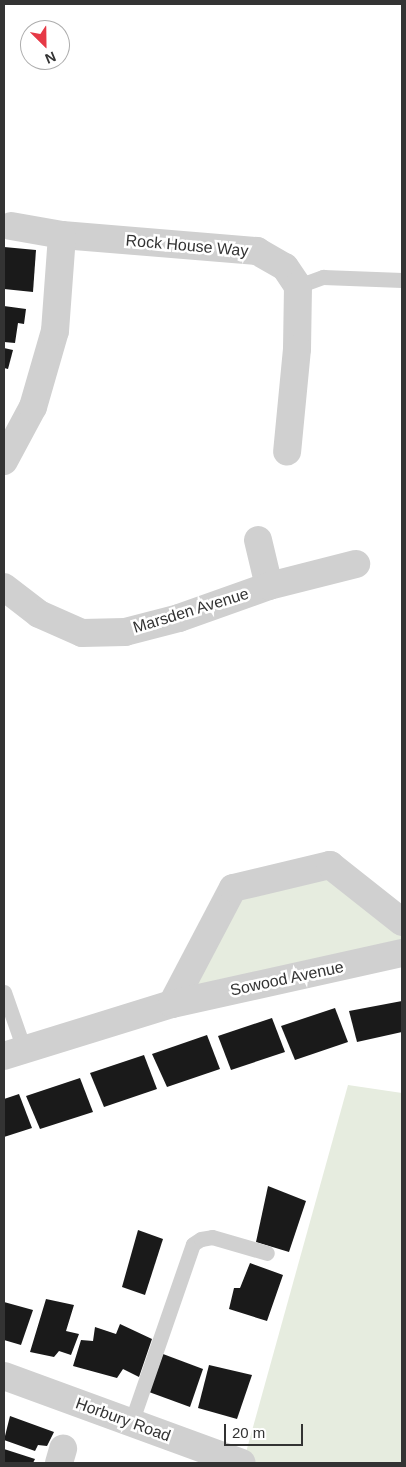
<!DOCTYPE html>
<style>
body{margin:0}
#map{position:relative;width:406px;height:1467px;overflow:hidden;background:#fff;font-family:Helvetica,sans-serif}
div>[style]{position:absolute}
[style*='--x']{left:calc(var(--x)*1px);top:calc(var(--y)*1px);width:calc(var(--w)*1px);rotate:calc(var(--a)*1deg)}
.green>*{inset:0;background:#e6ecdf}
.building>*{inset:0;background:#1a1a1a}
.service>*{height:15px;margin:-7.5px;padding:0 7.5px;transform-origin:7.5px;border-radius:7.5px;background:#d0d0d0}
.minor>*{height:28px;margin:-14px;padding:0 14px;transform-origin:14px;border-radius:14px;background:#d0d0d0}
.tertiary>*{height:28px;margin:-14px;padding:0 14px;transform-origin:14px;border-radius:14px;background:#d0d0d0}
span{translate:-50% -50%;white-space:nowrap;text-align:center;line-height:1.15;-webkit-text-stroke:5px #fff;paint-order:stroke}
.street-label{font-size:16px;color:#333}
.frame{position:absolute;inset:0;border:5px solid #333;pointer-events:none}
.north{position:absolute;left:20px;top:20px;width:50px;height:50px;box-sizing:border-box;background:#fff;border:1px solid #adadad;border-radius:50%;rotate:157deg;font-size:14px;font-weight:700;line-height:20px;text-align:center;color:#333}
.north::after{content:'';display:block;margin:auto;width:18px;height:22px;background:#e63946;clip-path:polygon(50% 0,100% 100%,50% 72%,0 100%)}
.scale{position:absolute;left:224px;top:1424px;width:79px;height:22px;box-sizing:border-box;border:2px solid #333;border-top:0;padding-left:6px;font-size:15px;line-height:18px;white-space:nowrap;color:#333;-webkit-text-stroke:4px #fff;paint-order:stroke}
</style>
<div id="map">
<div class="green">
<div style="clip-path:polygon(330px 865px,402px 922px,402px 953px,172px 1004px,233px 888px)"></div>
<div style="clip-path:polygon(348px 1085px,402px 1093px,402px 1463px,243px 1463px)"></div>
</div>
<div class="building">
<div style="clip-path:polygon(4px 247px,36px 250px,33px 292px,4px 289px)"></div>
<div style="clip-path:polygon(4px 306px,26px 309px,24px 324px,18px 323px,15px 343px,4px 342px)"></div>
<div style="clip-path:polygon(4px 348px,13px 350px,8px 369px,4px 368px)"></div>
<div style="clip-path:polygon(402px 1001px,402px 1032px,357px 1042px,349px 1011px)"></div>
<div style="clip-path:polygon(335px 1008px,348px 1042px,295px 1060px,281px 1026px)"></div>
<div style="clip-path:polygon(272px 1018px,285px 1052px,231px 1070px,218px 1036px)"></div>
<div style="clip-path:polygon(207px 1035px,220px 1069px,167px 1087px,152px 1054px)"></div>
<div style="clip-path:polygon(144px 1055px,157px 1089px,104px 1107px,90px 1073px)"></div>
<div style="clip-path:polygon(80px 1078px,93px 1112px,40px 1129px,26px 1096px)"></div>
<div style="clip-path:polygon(19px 1094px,32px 1128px,4px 1137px,4px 1099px)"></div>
<div style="clip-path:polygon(268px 1186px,306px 1201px,289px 1252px,256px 1242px)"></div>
<div style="clip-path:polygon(138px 1230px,163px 1239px,145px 1295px,122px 1287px)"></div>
<div style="clip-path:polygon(250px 1263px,283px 1275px,267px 1321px,229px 1309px,234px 1288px,240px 1288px)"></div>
<div style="clip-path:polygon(46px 1299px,74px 1305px,66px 1331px,79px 1334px,71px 1355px,59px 1351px,54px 1357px,30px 1352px)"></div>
<div style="clip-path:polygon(4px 1302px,33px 1310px,21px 1345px,4px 1340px)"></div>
<div style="clip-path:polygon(120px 1324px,152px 1339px,139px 1377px,123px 1369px,117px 1378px,73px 1366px,81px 1340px,93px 1341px,95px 1327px,116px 1334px)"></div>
<div style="clip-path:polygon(163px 1354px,203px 1369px,190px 1407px,149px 1392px)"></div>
<div style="clip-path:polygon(209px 1365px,252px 1375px,237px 1419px,198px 1408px)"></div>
<div style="clip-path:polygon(10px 1416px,54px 1432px,47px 1446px,38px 1445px,35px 1451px,4px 1440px)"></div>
<div style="clip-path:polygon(4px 1449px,35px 1459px,33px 1463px,4px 1463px)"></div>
</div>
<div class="service">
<div style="--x:298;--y:286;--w:27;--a:-20"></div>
<div style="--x:323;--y:277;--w:79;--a:2.2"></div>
<div style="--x:4;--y:992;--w:60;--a:70.7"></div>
<div style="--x:131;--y:1423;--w:189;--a:-70.9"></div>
<div style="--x:193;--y:1244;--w:9;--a:-32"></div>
<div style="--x:201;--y:1239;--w:11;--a:-10"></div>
<div style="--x:212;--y:1237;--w:57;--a:16.2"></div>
</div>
<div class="minor">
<div style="--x:11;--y:226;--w:52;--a:10"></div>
<div style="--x:62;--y:235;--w:196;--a:4.7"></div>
<div style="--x:257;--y:251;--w:32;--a:30"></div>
<div style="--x:285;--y:267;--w:23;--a:56"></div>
<div style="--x:298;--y:286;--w:63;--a:90.9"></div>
<div style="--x:297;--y:349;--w:103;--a:95.5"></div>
<div style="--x:4;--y:461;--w:61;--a:-61.8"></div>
<div style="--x:33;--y:407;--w:79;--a:-73.9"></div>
<div style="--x:55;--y:331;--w:96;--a:-85.8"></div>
<div style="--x:258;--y:540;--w:47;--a:76.6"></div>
<div style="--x:4;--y:587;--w:44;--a:37.6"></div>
<div style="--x:39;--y:614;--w:47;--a:23.8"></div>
<div style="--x:82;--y:633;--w:43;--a:-1.3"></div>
<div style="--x:125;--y:632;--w:56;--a:-14.5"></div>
<div style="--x:179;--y:618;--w:96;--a:-19.6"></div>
<div style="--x:269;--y:586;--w:90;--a:-14.2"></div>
<div style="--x:172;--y:1004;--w:131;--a:-62.3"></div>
<div style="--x:233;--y:888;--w:100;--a:-13.3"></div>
<div style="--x:330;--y:865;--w:92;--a:38.4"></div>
<div style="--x:4;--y:1056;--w:176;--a:-17.2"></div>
<div style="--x:172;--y:1004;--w:236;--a:-12.5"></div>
<div style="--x:59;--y:1463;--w:15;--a:-74"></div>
</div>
<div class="tertiary">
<div style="--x:4;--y:1376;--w:253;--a:20.1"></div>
</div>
<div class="street-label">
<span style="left:187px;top:246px;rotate:5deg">Rock House Way</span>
<span style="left:191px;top:611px;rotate:-17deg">Marsden Avenue</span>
<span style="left:287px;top:979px;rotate:-12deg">Sowood Avenue</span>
<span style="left:123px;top:1420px;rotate:20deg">Horbury Road</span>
</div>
<div class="frame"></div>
<div class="north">N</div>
<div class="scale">20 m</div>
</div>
